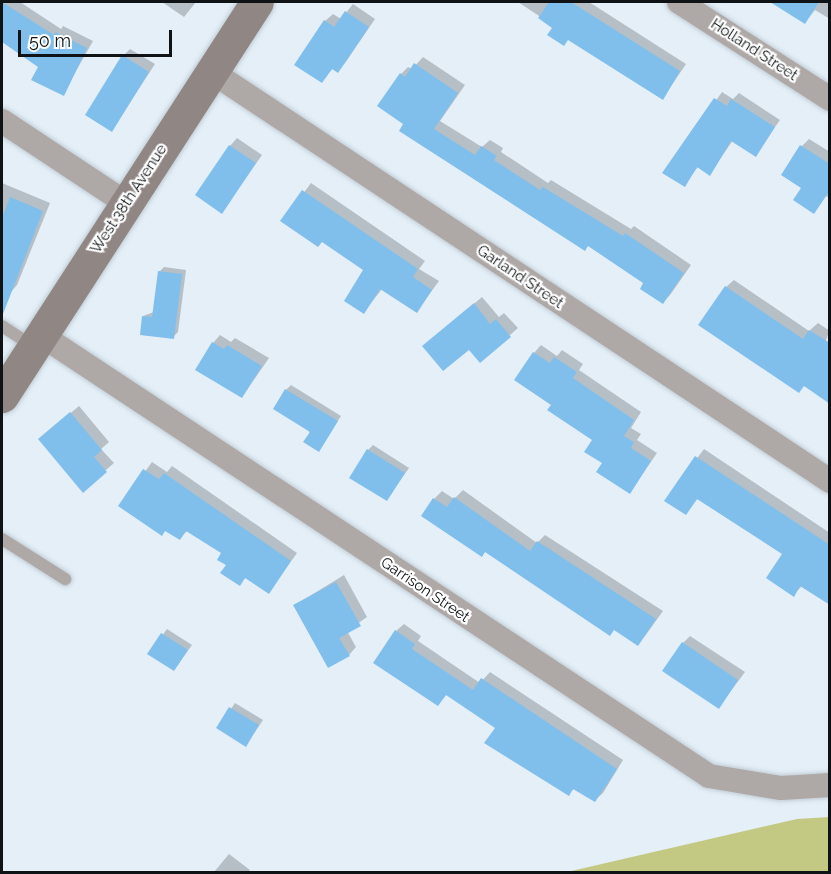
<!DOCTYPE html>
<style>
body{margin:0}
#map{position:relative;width:831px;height:874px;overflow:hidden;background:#e4eff8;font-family:Raleway,sans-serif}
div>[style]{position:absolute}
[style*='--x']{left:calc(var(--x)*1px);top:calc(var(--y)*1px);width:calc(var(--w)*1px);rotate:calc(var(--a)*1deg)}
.green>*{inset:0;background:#c3c983}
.shadow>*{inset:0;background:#0003}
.building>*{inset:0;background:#80bfec}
.roads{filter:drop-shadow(0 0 2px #c2ccd4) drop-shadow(0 0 2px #c2ccd4)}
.service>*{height:12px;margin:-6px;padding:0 6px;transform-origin:6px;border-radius:6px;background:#aea8a7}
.minor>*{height:24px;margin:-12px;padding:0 12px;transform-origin:12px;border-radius:12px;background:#aea8a7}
.secondary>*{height:33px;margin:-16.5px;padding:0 16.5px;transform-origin:16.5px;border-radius:16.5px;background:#908785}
span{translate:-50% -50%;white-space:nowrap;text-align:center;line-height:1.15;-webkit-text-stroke:4.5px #fff;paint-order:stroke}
.street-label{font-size:15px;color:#0f1315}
.frame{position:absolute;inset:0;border:3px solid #0f1315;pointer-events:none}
.scale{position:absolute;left:18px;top:30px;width:154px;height:27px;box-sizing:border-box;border:3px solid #0f1315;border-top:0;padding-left:8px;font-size:18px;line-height:21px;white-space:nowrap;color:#0f1315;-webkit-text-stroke:4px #fff;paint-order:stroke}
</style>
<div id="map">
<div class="green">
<div style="clip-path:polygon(829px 817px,829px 872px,567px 872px,797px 819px)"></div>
</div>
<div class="shadow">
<div style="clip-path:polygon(2px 2px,20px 2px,61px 29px,63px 26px,93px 41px,63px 94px,40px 66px,2px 40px)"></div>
<div style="clip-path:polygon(162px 2px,196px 2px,184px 17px)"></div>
<div style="clip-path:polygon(518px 2px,589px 2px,686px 64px,663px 98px)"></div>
<div style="clip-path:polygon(772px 2px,830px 2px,830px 19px,815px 10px,805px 22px)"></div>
<div style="clip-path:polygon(353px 4px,375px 19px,345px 63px,338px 71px,333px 68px,322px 81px,325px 21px,333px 14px,341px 19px)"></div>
<div style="clip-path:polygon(130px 49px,155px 64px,112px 130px,123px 56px)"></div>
<div style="clip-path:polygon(423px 57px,465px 85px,440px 121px,482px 147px,490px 140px,503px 148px,501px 152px,548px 183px,551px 180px,631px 229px,634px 226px,691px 265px,670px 295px,663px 302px,646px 283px,406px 123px,401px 74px,408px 67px,412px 69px)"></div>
<div style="clip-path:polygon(722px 92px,733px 99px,739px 93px,780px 120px,755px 155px,733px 140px,710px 174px,698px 167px,684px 185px,665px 173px)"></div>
<div style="clip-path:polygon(237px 138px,262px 155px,222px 212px,230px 146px)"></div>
<div style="clip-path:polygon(809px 139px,830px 152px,830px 198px,826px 196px,814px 212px,803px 188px,802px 146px)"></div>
<div style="clip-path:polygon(2px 183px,50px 203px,17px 285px,10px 293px,2px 290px)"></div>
<div style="clip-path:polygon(311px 183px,425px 261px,419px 269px,439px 281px,417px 311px,382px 289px,364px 312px,365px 270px,322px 240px,283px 221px)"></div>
<div style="clip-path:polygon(164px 267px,186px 270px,178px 332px,173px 337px,143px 316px,154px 312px,159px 272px)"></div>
<div style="clip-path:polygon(734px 280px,809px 331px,818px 323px,830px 331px,805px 385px,726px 287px)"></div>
<div style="clip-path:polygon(482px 297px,499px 317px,504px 313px,518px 328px,480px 361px,469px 348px,432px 339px)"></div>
<div style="clip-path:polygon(220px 335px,231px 342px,235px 338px,269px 358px,242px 397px,213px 343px)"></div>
<div style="clip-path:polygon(541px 345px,557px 356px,562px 350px,583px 364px,579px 370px,641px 412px,631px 428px,641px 434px,637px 440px,657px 453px,630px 492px,604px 463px,594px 439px,553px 404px,534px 353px)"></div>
<div style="clip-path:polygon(291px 385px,341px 416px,319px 450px,286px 390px)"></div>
<div style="clip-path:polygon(79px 406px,109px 442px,101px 449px,114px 463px,83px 490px,48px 432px)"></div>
<div style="clip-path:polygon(373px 445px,409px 468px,387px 499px,368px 450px)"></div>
<div style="clip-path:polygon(704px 449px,830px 533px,830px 603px,802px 586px,793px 595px,784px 554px,698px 498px,686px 513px,666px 500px)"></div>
<div style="clip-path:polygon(152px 462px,167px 472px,172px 466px,297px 553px,269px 592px,246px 577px,239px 584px,223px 552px,188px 530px,180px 538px,120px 506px)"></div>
<div style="clip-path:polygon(463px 490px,537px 543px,545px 535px,663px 611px,645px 636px,638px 644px,486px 551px,482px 555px,434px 499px,442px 491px,454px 499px)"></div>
<div style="clip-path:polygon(344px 575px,367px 617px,347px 631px,356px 647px,349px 655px,295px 605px)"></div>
<div style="clip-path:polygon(404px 624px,421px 636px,418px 641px,480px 683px,490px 672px,623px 760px,603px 793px,595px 800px,575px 788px,568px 794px,497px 727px,447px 694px,438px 704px,396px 631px)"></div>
<div style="clip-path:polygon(167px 629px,192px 645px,174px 670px,149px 653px)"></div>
<div style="clip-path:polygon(690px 636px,745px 672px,719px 707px,683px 643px)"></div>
<div style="clip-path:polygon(235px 703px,263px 720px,246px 745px,218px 728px)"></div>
<div style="clip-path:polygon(229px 854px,250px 870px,248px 872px,214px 872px)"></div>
</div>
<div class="building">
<div style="clip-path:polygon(2px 2px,54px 35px,55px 32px,87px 48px,64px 96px,31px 80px,38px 67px,2px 42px)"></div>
<div style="clip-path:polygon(549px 2px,571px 2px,680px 71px,663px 100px,568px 40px,564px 46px,547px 35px,552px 28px,538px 18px)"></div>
<div style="clip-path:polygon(770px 2px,819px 2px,805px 24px)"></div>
<div style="clip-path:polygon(345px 11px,369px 27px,338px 73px,332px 69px,322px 83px,294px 65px,324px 20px,334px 27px)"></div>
<div style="clip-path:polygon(122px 55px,149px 72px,112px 132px,85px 115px)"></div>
<div style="clip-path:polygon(414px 63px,458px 93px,434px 129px,475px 155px,481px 146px,497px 156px,494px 160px,540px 190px,543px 187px,623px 236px,625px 233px,684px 273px,663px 304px,640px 289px,643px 283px,588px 246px,585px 251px,399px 131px,403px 124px,377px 106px,400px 73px,405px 77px)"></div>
<div style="clip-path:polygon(714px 98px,727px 106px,731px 99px,775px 127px,756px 157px,731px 141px,710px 176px,697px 167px,685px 187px,662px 173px)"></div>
<div style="clip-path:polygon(229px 145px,256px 163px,222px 214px,195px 195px)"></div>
<div style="clip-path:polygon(800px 145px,830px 164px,830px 190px,814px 214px,793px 200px,801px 188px,781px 175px)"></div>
<div style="clip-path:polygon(302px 190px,418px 269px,413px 277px,432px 290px,417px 313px,380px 289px,364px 314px,344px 301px,363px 270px,322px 242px,318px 247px,280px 221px)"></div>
<div style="clip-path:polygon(10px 197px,43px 211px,3px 314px,2px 218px)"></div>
<div style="clip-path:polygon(158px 271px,182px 274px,174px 339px,140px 335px,142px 316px,152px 317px)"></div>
<div style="clip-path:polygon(725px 286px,803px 339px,809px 330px,830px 343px,830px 404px,804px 386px,799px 393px,698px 325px)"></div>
<div style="clip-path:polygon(474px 303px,490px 324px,496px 319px,511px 337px,480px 363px,469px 350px,443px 371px,422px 346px)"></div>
<div style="clip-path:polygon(212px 342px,224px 349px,227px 345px,262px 366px,242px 398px,195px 370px)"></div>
<div style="clip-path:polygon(533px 352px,550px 363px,554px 357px,577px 372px,573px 378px,634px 420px,624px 436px,634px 442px,631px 448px,651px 461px,630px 494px,596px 472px,602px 463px,584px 452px,592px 440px,547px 410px,551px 405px,514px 380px)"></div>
<div style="clip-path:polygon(285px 389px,338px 421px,319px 452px,303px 442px,310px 432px,273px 409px)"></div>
<div style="clip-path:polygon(70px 412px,102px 450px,94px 457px,107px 472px,83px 493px,38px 439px)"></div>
<div style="clip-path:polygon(367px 449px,405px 473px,387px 501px,349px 478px)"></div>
<div style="clip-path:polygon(695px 456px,830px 545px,830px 605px,800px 586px,794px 597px,766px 578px,782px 554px,697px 499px,686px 515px,664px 501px)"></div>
<div style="clip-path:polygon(143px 469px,159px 479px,164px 473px,291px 561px,269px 594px,245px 578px,240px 586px,220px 573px,226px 565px,217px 560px,221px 553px,186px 531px,180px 540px,165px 531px,162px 536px,118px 506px)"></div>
<div style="clip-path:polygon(454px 497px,530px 551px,537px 541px,656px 619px,638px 646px,614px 630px,610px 636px,485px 552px,482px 557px,421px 516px,433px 498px,447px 507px)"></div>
<div style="clip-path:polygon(336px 582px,361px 626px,339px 638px,350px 656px,328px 668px,293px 605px)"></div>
<div style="clip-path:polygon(395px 630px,415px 644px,412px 649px,473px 690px,481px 678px,617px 769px,595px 802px,573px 789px,569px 796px,484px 743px,495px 728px,446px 695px,438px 706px,373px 663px)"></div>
<div style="clip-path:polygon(161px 633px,188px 650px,174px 671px,147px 654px)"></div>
<div style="clip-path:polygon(682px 642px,738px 680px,719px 709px,662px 671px)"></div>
<div style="clip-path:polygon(229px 707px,259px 725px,246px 747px,216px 728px)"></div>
</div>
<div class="roads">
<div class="service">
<div style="--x:2;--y:326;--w:37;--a:33"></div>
<div style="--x:2;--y:539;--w:75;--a:32.4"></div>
</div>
<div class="minor">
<div style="--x:679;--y:2;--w:179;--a:32.7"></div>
<div style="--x:212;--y:72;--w:741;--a:33.5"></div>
<div style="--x:2;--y:121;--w:149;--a:33.5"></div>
<div style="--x:41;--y:335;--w:800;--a:33.43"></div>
<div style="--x:709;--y:776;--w:73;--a:9.5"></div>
<div style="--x:781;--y:788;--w:49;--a:-3.5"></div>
</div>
<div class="secondary">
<div style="--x:2;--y:396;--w:469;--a:-57.1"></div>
</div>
</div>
<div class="street-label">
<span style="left:754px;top:50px;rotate:33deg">Holland Street</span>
<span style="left:129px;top:199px;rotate:-57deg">West 38th Avenue</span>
<span style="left:520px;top:277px;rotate:34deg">Garland Street</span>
<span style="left:425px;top:590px;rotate:34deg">Garrison Street</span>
</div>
<div class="frame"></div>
<div class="scale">50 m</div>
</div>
